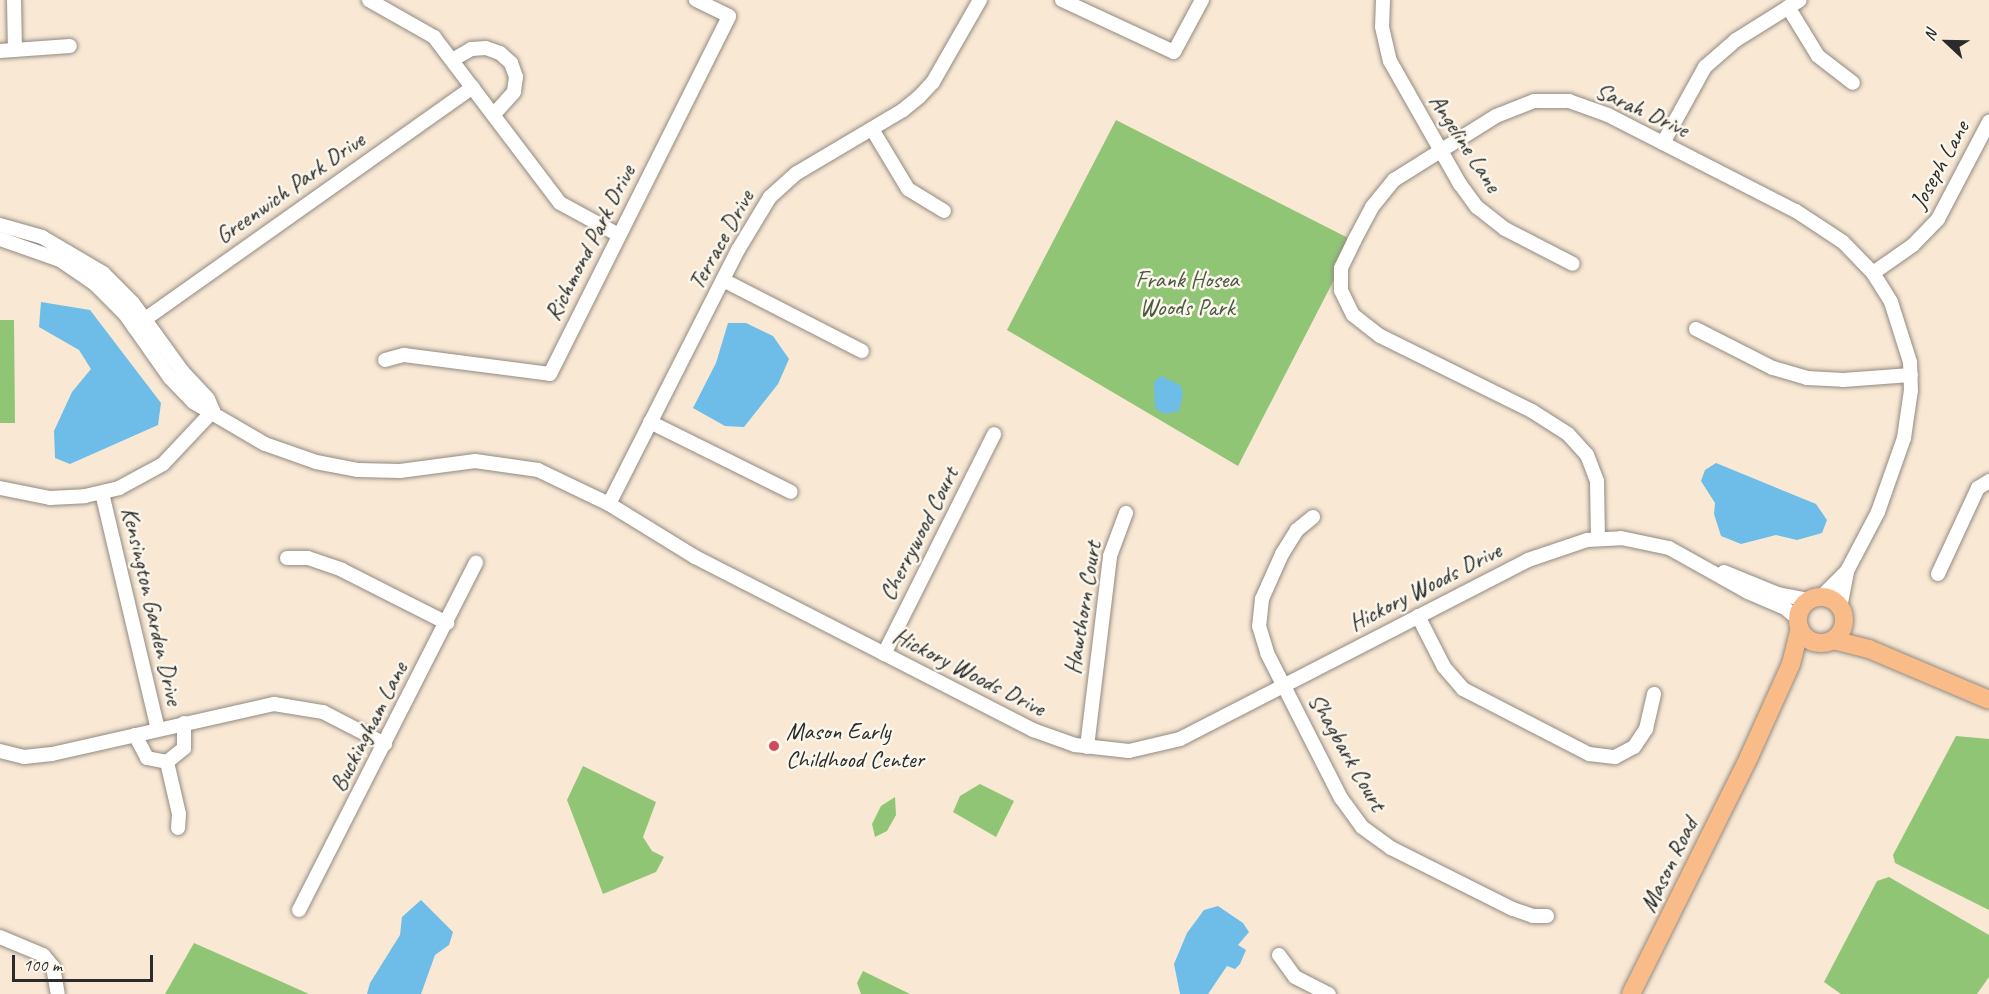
<!DOCTYPE html>
<style>
body{margin:0}
#map{position:relative;width:1989px;height:994px;overflow:hidden;background:#f8e8d4;font-family:Caveat,sans-serif}
div>[style]{position:absolute}
[style*='--x']{left:calc(var(--x)*1px);top:calc(var(--y)*1px);width:calc(var(--w)*1px);rotate:calc(var(--a)*1deg)}
.green>*{inset:0;background:#91c576}
.water>*{inset:0;background:#6dbde8}
.roads{filter:drop-shadow(0 0 2px #928a80) drop-shadow(0 0 2px #928a80)}
.minor>*{height:14px;margin:-7px;padding:0 7px;transform-origin:7px;border-radius:7px;background:#fff}
.major>*{height:18px;margin:-9px;padding:0 9px;transform-origin:9px;border-radius:9px;background:#f9bc89}
.major>.ring{margin:-9px;padding:0;box-sizing:content-box;background:none;border:18px solid #f9bc89;border-radius:50%}
.dots>*{width:16px;height:16px;translate:-50% -50%;box-sizing:border-box;border:3px solid #fbf7ec;border-radius:50%}
span{translate:-50% -50%;white-space:nowrap;text-align:center;line-height:1.15;-webkit-text-stroke:5px #fbf7ec;paint-order:stroke}
.street-label{font-size:24px;color:#2b2b2b}
.park-label{font-size:24px;color:#4a5942}
.poi-label{font-size:24px;color:#2b2b2b}
.left{translate:0 -50%;text-align:left}
.north{position:absolute;left:1917px;top:12px;width:60px;height:60px;-webkit-text-stroke:4px #fbf7ec;paint-order:stroke;rotate:292deg;font-size:16px;font-weight:700;line-height:24px;text-align:center;color:#2b2b2b}
.north::after{content:'';display:block;margin:auto;width:21px;height:27px;background:#2b2b2b;clip-path:polygon(50% 0,100% 100%,50% 72%,0 100%)}
.scale{position:absolute;left:12px;top:955px;width:141px;height:27px;box-sizing:border-box;border:3px solid #2b2b2b;border-top:0;padding-left:8px;font-size:18px;line-height:21px;white-space:nowrap;color:#2b2b2b;-webkit-text-stroke:4px #fbf7ec;paint-order:stroke}
</style>
<div id="map">
<div class="green">
<div style="clip-path:polygon(1116px 120px,1354px 241px,1238px 466px,1007px 330px)"></div>
<div style="clip-path:polygon(0 320px,14px 320px,15px 423px,0 423px)"></div>
<div style="clip-path:polygon(1956px 736px,1989px 739px,1989px 910px,1895px 863px,1893px 855px)"></div>
<div style="clip-path:polygon(583px 766px,656px 802px,643px 837px,652px 851px,664px 857px,656px 872px,603px 894px,567px 800px)"></div>
<div style="clip-path:polygon(980px 784px,1014px 801px,996px 837px,953px 812px,960px 796px)"></div>
<div style="clip-path:polygon(895px 797px,896px 815px,887px 831px,875px 837px,872px 824px,881px 806px)"></div>
<div style="clip-path:polygon(1889px 877px,1989px 935px,1989px 977px,1977px 994px,1841px 994px,1824px 982px,1877px 881px)"></div>
<div style="clip-path:polygon(194px 943px,309px 994px,165px 994px)"></div>
<div style="clip-path:polygon(863px 971px,910px 994px,861px 994px,857px 983px)"></div>
</div>
<div class="water">
<div style="clip-path:polygon(41px 302px,90px 310px,161px 403px,158px 425px,70px 464px,55px 458px,54px 431px,72px 392px,91px 369px,79px 350px,39px 327px)"></div>
<div style="clip-path:polygon(728px 323px,746px 323px,773px 336px,789px 359px,778px 384px,744px 427px,725px 426px,693px 408px,716px 363px)"></div>
<div style="clip-path:polygon(1161px 376px,1180px 385px,1183px 394px,1179px 411px,1164px 414px,1155px 408px,1154px 382px)"></div>
<div style="clip-path:polygon(1716px 463px,1816px 504px,1827px 520px,1822px 533px,1797px 540px,1776px 535px,1741px 544px,1721px 536px,1714px 514px,1715px 503px,1701px 481px,1705px 470px)"></div>
<div style="clip-path:polygon(421px 900px,453px 932px,449px 945px,435px 955px,421px 994px,367px 994px,370px 983px,400px 935px,402px 917px)"></div>
<div style="clip-path:polygon(1218px 906px,1243px 923px,1249px 932px,1238px 945px,1246px 950px,1240px 964px,1235px 969px,1227px 966px,1208px 994px,1180px 994px,1174px 964px,1187px 933px,1204px 910px)"></div>
</div>
<div class="roads">
<div class="minor">
<div style="--x:14;--y:0;--w:50;--a:88.9"></div>
<div style="--x:369;--y:0;--w:75;--a:29.6"></div>
<div style="--x:434;--y:37;--w:208;--a:52.8"></div>
<div style="--x:560;--y:203;--w:67;--a:28.5"></div>
<div style="--x:1062;--y:0;--w:123;--a:24.9"></div>
<div style="--x:1174;--y:52;--w:59;--a:-61.7"></div>
<div style="--x:1383;--y:0;--w:27;--a:92"></div>
<div style="--x:1382;--y:27;--w:35;--a:77"></div>
<div style="--x:1390;--y:61;--w:142;--a:60.4"></div>
<div style="--x:1460;--y:184;--w:29;--a:54"></div>
<div style="--x:1477;--y:207;--w:36;--a:38"></div>
<div style="--x:1505;--y:229;--w:76;--a:27.2"></div>
<div style="--x:1788;--y:7;--w:57;--a:58.5"></div>
<div style="--x:1818;--y:56;--w:44;--a:37.6"></div>
<div style="--x:0;--y:51;--w:70;--a:-4.1"></div>
<div style="--x:454;--y:59;--w:20;--a:-30"></div>
<div style="--x:471;--y:49;--w:15;--a:-4"></div>
<div style="--x:486;--y:48;--w:15;--a:20"></div>
<div style="--x:500;--y:53;--w:15;--a:42"></div>
<div style="--x:511;--y:63;--w:15;--a:70"></div>
<div style="--x:516;--y:77;--w:15;--a:98"></div>
<div style="--x:514;--y:92;--w:31;--a:132"></div>
<div style="--x:872;--y:129;--w:70;--a:59"></div>
<div style="--x:908;--y:189;--w:42;--a:31.4"></div>
<div style="--x:1663;--y:143;--w:87;--a:-61.1"></div>
<div style="--x:1705;--y:67;--w:41;--a:-41.1"></div>
<div style="--x:1736;--y:40;--w:75;--a:-32"></div>
<div style="--x:0;--y:225;--w:44;--a:15.9"></div>
<div style="--x:42;--y:237;--w:71;--a:30.5"></div>
<div style="--x:103;--y:273;--w:42;--a:45"></div>
<div style="--x:133;--y:303;--w:84;--a:54.2"></div>
<div style="--x:182;--y:371;--w:38;--a:47"></div>
<div style="--x:208;--y:399;--w:13;--a:67"></div>
<div style="--x:0;--y:239;--w:64;--a:19.3"></div>
<div style="--x:60;--y:260;--w:42;--a:34.4"></div>
<div style="--x:95;--y:284;--w:42;--a:45"></div>
<div style="--x:125;--y:314;--w:78;--a:54.9"></div>
<div style="--x:170;--y:378;--w:33;--a:46"></div>
<div style="--x:193;--y:402;--w:83;--a:30.3"></div>
<div style="--x:265;--y:444;--w:54;--a:19.4"></div>
<div style="--x:316;--y:462;--w:43;--a:10.8"></div>
<div style="--x:358;--y:470;--w:42;--a:1.4"></div>
<div style="--x:400;--y:471;--w:76;--a:-7.6"></div>
<div style="--x:475;--y:461;--w:64;--a:8.1"></div>
<div style="--x:538;--y:470;--w:79;--a:25.6"></div>
<div style="--x:609;--y:504;--w:101;--a:31.6"></div>
<div style="--x:695;--y:557;--w:380;--a:27.1"></div>
<div style="--x:1033;--y:730;--w:45;--a:19.7"></div>
<div style="--x:1075;--y:745;--w:54;--a:6.3"></div>
<div style="--x:1129;--y:751;--w:52;--a:-13.2"></div>
<div style="--x:1180;--y:739;--w:391;--a:-27.2"></div>
<div style="--x:1528;--y:560;--w:62;--a:-18.7"></div>
<div style="--x:1587;--y:540;--w:34;--a:-3"></div>
<div style="--x:1621;--y:538;--w:49;--a:11.8"></div>
<div style="--x:1669;--y:548;--w:90;--a:29.1"></div>
<div style="--x:1748;--y:592;--w:40;--a:23.4"></div>
<div style="--x:1785;--y:608;--w:17;--a:40"></div>
<div style="--x:1873;--y:273;--w:49;--a:-35"></div>
<div style="--x:1913;--y:245;--w:36;--a:-46"></div>
<div style="--x:1938;--y:219;--w:110;--a:-62.3"></div>
<div style="--x:723;--y:280;--w:156;--a:27.1"></div>
<div style="--x:134;--y:327;--w:415;--a:-35.3"></div>
<div style="--x:1696;--y:329;--w:86;--a:26.9"></div>
<div style="--x:1773;--y:368;--w:35;--a:16"></div>
<div style="--x:1807;--y:378;--w:36;--a:3"></div>
<div style="--x:1843;--y:380;--w:68;--a:-4.2"></div>
<div style="--x:385;--y:360;--w:20;--a:-15"></div>
<div style="--x:404;--y:355;--w:147;--a:7.4"></div>
<div style="--x:550;--y:374;--w:400;--a:-63.4"></div>
<div style="--x:729;--y:16;--w:37;--a:-154"></div>
<div style="--x:650;--y:422;--w:157;--a:26.4"></div>
<div style="--x:0;--y:488;--w:51;--a:11.3"></div>
<div style="--x:50;--y:498;--w:35;--a:-3"></div>
<div style="--x:85;--y:496;--w:35;--a:-13"></div>
<div style="--x:119;--y:488;--w:50;--a:-28.6"></div>
<div style="--x:163;--y:464;--w:73;--a:-46.7"></div>
<div style="--x:102;--y:493;--w:243;--a:76.7"></div>
<div style="--x:609;--y:504;--w:285;--a:-63.1"></div>
<div style="--x:738;--y:250;--w:62;--a:-58.9"></div>
<div style="--x:770;--y:197;--w:36;--a:-42"></div>
<div style="--x:797;--y:173;--w:123;--a:-30.7"></div>
<div style="--x:903;--y:110;--w:21;--a:-39"></div>
<div style="--x:919;--y:97;--w:21;--a:-47"></div>
<div style="--x:933;--y:82;--w:95;--a:-60.2"></div>
<div style="--x:1313;--y:517;--w:21;--a:141"></div>
<div style="--x:1297;--y:530;--w:28;--a:122"></div>
<div style="--x:1282;--y:554;--w:49;--a:114"></div>
<div style="--x:1262;--y:599;--w:27;--a:96"></div>
<div style="--x:1259;--y:626;--w:28;--a:73"></div>
<div style="--x:1267;--y:653;--w:163;--a:63"></div>
<div style="--x:1341;--y:798;--w:36;--a:54"></div>
<div style="--x:1362;--y:827;--w:36;--a:36"></div>
<div style="--x:1391;--y:848;--w:136;--a:26.6"></div>
<div style="--x:1513;--y:909;--w:21;--a:19"></div>
<div style="--x:1533;--y:916;--w:14;--a:0"></div>
<div style="--x:1598;--y:539;--w:58;--a:-91"></div>
<div style="--x:1597;--y:481;--w:28;--a:-111"></div>
<div style="--x:1587;--y:455;--w:28;--a:-132"></div>
<div style="--x:1568;--y:434;--w:43;--a:-147.4"></div>
<div style="--x:1532;--y:411;--w:169;--a:-153.7"></div>
<div style="--x:1380;--y:336;--w:34;--a:-142"></div>
<div style="--x:1353;--y:315;--w:28;--a:-116"></div>
<div style="--x:1341;--y:290;--w:22;--a:-90"></div>
<div style="--x:1341;--y:268;--w:30;--a:-64"></div>
<div style="--x:1354;--y:241;--w:38;--a:-62"></div>
<div style="--x:1372;--y:207;--w:35;--a:-51"></div>
<div style="--x:1394;--y:180;--w:120;--a:-32.1"></div>
<div style="--x:1496;--y:116;--w:41;--a:-21.5"></div>
<div style="--x:1534;--y:101;--w:35;--a:0"></div>
<div style="--x:1569;--y:101;--w:41;--a:19.7"></div>
<div style="--x:1608;--y:115;--w:211;--a:27.1"></div>
<div style="--x:1796;--y:211;--w:56;--a:33.4"></div>
<div style="--x:1843;--y:242;--w:43;--a:45.9"></div>
<div style="--x:1873;--y:273;--w:34;--a:58"></div>
<div style="--x:1891;--y:302;--w:63;--a:72.4"></div>
<div style="--x:1910;--y:362;--w:28;--a:88"></div>
<div style="--x:1911;--y:390;--w:49;--a:98.3"></div>
<div style="--x:1904;--y:438;--w:78;--a:109.4"></div>
<div style="--x:1878;--y:512;--w:67;--a:117.7"></div>
<div style="--x:1847;--y:571;--w:37;--a:135"></div>
<div style="--x:287;--y:558;--w:21;--a:0"></div>
<div style="--x:308;--y:558;--w:36;--a:19"></div>
<div style="--x:342;--y:570;--w:118;--a:26.8"></div>
<div style="--x:1724;--y:572;--w:58;--a:22.2"></div>
<div style="--x:1778;--y:594;--w:33;--a:11"></div>
<div style="--x:1938;--y:574;--w:95;--a:-65.1"></div>
<div style="--x:1978;--y:488;--w:13;--a:-32"></div>
<div style="--x:1840;--y:608;--w:38;--a:-79"></div>
<div style="--x:1418;--y:616;--w:57;--a:63"></div>
<div style="--x:1444;--y:667;--w:29;--a:49"></div>
<div style="--x:1463;--y:689;--w:142;--a:27.3"></div>
<div style="--x:1589;--y:754;--w:26;--a:7"></div>
<div style="--x:1615;--y:757;--w:21;--a:-28"></div>
<div style="--x:1634;--y:747;--w:22;--a:-56"></div>
<div style="--x:1646;--y:729;--w:36;--a:-77"></div>
<div style="--x:884;--y:654;--w:246;--a:-63.4"></div>
<div style="--x:135;--y:735;--w:26;--a:62"></div>
<div style="--x:147;--y:758;--w:20;--a:11"></div>
<div style="--x:167;--y:762;--w:22;--a:-39"></div>
<div style="--x:184;--y:748;--w:25;--a:-90"></div>
<div style="--x:1087;--y:747;--w:192;--a:-83.1"></div>
<div style="--x:1110;--y:556;--w:46;--a:-69.6"></div>
<div style="--x:0;--y:751;--w:25;--a:14"></div>
<div style="--x:24;--y:757;--w:28;--a:-6"></div>
<div style="--x:52;--y:754;--w:228;--a:-12.7"></div>
<div style="--x:274;--y:704;--w:50;--a:9.3"></div>
<div style="--x:323;--y:712;--w:70;--a:27.3"></div>
<div style="--x:167;--y:762;--w:53;--a:77"></div>
<div style="--x:179;--y:814;--w:14;--a:94"></div>
<div style="--x:299;--y:910;--w:390;--a:-63"></div>
<div style="--x:0;--y:937;--w:47;--a:22.7"></div>
<div style="--x:43;--y:955;--w:16;--a:50"></div>
<div style="--x:53;--y:967;--w:27;--a:80"></div>
<div style="--x:1279;--y:955;--w:27;--a:54"></div>
<div style="--x:1295;--y:977;--w:38;--a:27"></div>
</div>
<div class="major">
<div class="ring" style="left:1798px;top:597px;width:28px;height:28px"></div>
<div style="--x:1833;--y:640;--w:37;--a:14"></div>
<div style="--x:1869;--y:649;--w:130;--a:23"></div>
<div style="--x:1631;--y:994;--w:265;--a:-63.5"></div>
<div style="--x:1749;--y:757;--w:102;--a:-65.7"></div>
<div style="--x:1791;--y:664;--w:36;--a:-76"></div>
</div>
</div>
<div class="dots">
<div style="left:774px;top:746px;background:#d1495b"></div>
</div>
<div class="street-label">
<span style="left:1642px;top:110px;rotate:25deg">Sarah Drive</span>
<span style="left:1465px;top:143px;rotate:57deg">Angeline Lane</span>
<span style="left:1940px;top:165px;rotate:-61deg">Joseph Lane</span>
<span style="left:290px;top:188px;rotate:-35deg">Greenwich Park Drive</span>
<span style="left:721px;top:240px;rotate:-61deg">Terrace Drive</span>
<span style="left:590px;top:243px;rotate:-63deg">Richmond Park Drive</span>
<span style="left:919px;top:534px;rotate:-63deg">Cherrywood Court</span>
<span style="left:1425px;top:587px;rotate:-27deg">Hickory Woods Drive</span>
<span style="left:152px;top:606px;rotate:77deg">Kensington Garden Drive</span>
<span style="left:1083px;top:608px;rotate:-81deg">Hawthorn Court</span>
<span style="left:969px;top:672px;rotate:27deg">Hickory Woods Drive</span>
<span style="left:369px;top:727px;rotate:-63deg">Buckingham Lane</span>
<span style="left:1347px;top:752px;rotate:60deg">Shagbark Court</span>
<span style="left:1669px;top:865px;rotate:-64deg">Mason Road</span>
</div>
<div class="park-label">
<span style="left:1187px;top:294px">Frank Hosea<br>Woods Park</span>
</div>
<div class="poi-label">
<span class="left" style="left:786px;top:746px">Mason Early<br>Childhood Center</span>
</div>
<div class="north">N</div>
<div class="scale">100 m</div>
</div>
